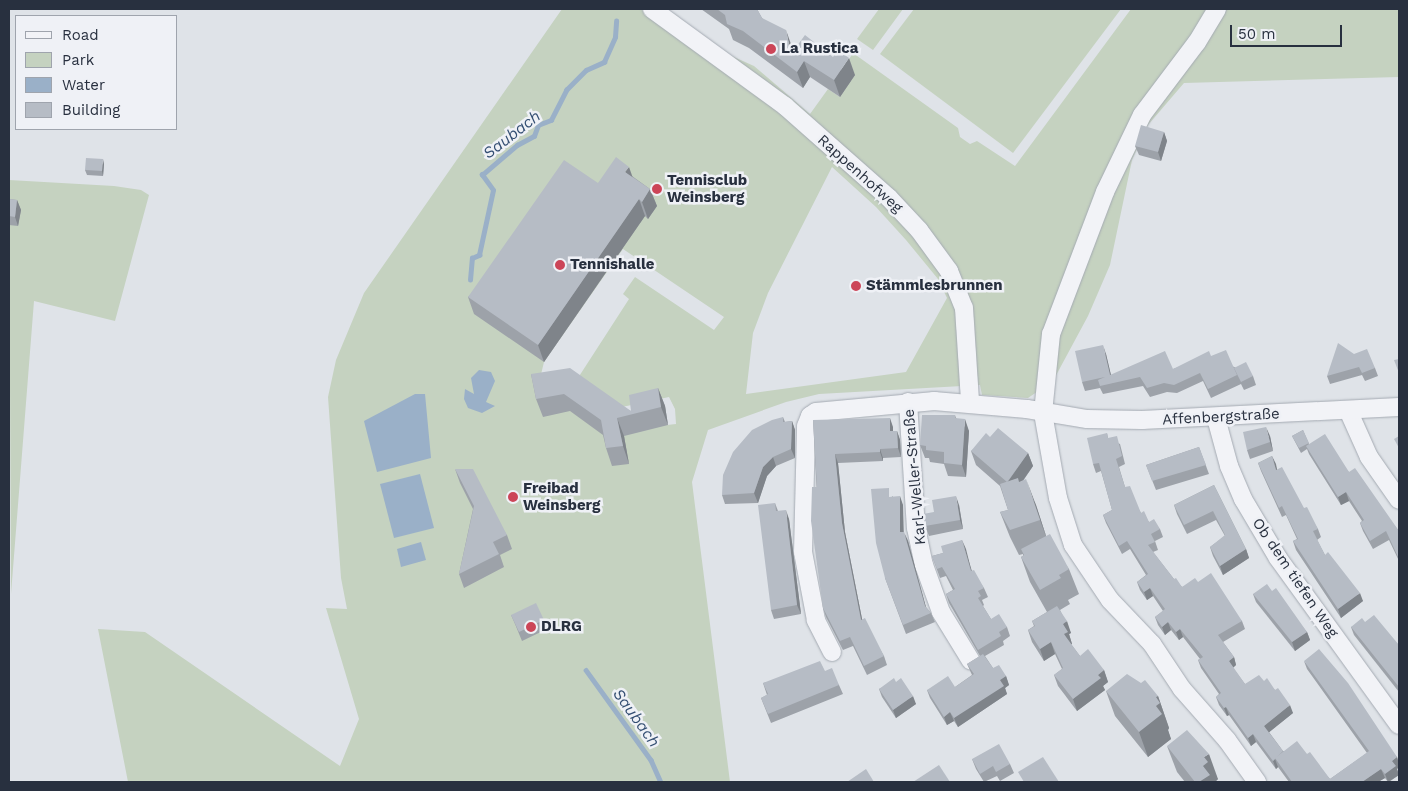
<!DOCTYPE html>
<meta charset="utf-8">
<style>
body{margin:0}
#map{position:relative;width:1408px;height:791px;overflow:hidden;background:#dfe3e8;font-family:"Work Sans",sans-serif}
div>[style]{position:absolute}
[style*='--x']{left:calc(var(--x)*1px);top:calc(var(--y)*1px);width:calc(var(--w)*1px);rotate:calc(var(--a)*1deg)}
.green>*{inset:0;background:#c5d2c0}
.water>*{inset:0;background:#9ab0c8}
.stream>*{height:4.5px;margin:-2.25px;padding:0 2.25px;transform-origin:2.25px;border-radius:2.25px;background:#9ab0c8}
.roads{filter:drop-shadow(0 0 1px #a4aab2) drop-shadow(0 0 1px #a4aab2)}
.street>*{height:18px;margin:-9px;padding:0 9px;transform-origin:9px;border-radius:9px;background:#f2f3f7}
.wall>*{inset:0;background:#9da2a9}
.shaded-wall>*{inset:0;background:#7f848a}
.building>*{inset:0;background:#b6bcc5}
.dots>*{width:14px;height:14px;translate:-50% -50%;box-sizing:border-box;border:2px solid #eff1f6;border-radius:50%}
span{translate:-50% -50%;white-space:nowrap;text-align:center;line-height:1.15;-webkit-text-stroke:5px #eff1f6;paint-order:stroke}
.poi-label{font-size:15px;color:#28303f;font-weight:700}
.left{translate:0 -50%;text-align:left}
.street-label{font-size:15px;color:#28303f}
.water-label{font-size:16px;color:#334e72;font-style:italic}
.frame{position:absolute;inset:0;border:10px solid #28303f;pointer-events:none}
.legend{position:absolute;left:15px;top:15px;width:162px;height:115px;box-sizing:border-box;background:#eff1f6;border:1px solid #9fa4ad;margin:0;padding:6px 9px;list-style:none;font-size:15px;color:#28303f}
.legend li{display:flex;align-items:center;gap:10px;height:25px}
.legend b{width:25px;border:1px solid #9fa4ad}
.scale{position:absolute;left:1230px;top:25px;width:112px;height:22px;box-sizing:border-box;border:2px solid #28303f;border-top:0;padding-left:6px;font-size:15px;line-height:18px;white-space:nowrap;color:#28303f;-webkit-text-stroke:4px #eff1f6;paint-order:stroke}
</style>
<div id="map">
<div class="green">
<div style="clip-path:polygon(evenodd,562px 9px,662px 9px,725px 53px,754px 66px,810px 114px,828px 89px,840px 97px,844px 67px,853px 53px,958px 128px,960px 137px,970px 144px,977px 141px,1015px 166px,1131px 9px,1399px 9px,1399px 77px,1184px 83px,1148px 125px,1132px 160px,1110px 265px,1088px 316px,1053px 381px,1028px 398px,982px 395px,980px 385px,819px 394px,786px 402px,708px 430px,692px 482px,730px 782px,128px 782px,98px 629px,145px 632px,340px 766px,359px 719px,326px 608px,347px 609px,341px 578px,328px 397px,336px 360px,364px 293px,562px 9px,832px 167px,876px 207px,906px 240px,938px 279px,947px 298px,906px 372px,746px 394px,753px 333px,768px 293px,832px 167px,562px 9px,623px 249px,724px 317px,714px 330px,635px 277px,623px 294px,629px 299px,576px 381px,622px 407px,669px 397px,675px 409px,676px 424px,667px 425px,665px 406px,621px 417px,577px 386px,537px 391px,544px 362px,623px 249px)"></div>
<div style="clip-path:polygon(879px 9px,903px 9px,873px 50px,857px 39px)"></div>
<div style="clip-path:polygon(914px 9px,1121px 9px,1013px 153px,880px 54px)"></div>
<div style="clip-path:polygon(9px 180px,114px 186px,141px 190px,149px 195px,115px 321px,34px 301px,11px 594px)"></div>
</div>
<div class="water">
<div style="clip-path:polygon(479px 370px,491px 372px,495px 381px,486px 402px,495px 406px,482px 413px,468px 408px,464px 399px,465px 389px,474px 394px,471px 378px)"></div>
<div style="clip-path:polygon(415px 394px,425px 394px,431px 458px,377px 472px,364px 421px)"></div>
<div style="clip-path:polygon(420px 474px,434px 528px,394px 538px,380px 484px)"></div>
<div style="clip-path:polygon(421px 542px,426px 560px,401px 567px,397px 549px)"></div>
</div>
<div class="stream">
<div style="--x:470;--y:280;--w:22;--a:-85"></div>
<div style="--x:472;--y:258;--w:8;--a:-23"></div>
<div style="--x:479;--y:255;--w:66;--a:-77.8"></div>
<div style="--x:493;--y:190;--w:19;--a:-126"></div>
<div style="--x:482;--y:175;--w:46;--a:-40.6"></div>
<div style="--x:517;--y:145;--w:19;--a:-28"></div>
<div style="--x:534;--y:136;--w:12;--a:-70"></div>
<div style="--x:538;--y:125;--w:14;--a:-21"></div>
<div style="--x:551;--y:120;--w:34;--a:-63"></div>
<div style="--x:566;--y:90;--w:28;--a:-45"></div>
<div style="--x:586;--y:70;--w:20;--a:-24"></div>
<div style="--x:604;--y:62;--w:27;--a:-66"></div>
<div style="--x:615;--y:37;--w:16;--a:-86"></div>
<div style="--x:586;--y:670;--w:111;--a:54.2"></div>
<div style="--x:651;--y:760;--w:24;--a:66"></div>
</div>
<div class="roads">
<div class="street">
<div style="--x:652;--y:9;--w:165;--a:36.1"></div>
<div style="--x:785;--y:106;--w:139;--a:41.5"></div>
<div style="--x:889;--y:198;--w:44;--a:46.8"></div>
<div style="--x:919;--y:230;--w:51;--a:53.8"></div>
<div style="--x:949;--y:271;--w:40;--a:68"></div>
<div style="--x:964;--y:308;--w:94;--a:86.3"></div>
<div style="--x:1217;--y:9;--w:39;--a:121"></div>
<div style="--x:1197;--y:42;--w:91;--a:127"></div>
<div style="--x:1142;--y:115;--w:85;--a:115.7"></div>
<div style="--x:1105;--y:192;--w:152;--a:110.8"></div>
<div style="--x:1051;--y:334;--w:79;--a:95.8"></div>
<div style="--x:1043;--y:413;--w:86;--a:80"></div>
<div style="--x:1058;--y:498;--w:49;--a:72.3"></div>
<div style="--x:1073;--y:545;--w:66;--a:56.1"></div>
<div style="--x:1110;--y:600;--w:61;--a:46.3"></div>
<div style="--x:1152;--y:644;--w:54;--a:56.3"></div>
<div style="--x:1182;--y:689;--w:68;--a:48.6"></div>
<div style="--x:1227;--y:740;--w:52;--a:54.5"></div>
<div style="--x:908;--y:402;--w:126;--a:86.4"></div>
<div style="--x:916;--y:528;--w:38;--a:78"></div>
<div style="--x:924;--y:565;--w:50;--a:70.1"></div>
<div style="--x:941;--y:612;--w:57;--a:58.5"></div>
<div style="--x:1348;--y:410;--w:51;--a:65.9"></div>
<div style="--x:1369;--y:457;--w:52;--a:55.1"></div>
<div style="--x:1216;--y:418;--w:50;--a:74.8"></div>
<div style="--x:1229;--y:466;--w:36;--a:67"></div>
<div style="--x:1243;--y:499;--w:69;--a:59.3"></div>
<div style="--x:1278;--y:558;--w:206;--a:54.1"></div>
<div style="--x:832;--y:652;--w:36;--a:-117"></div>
<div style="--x:816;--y:620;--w:69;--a:-100.8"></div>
<div style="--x:803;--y:552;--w:126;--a:-88.6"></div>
<div style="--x:806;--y:426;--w:11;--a:-68"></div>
<div style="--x:810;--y:416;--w:7;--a:-34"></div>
<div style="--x:816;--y:412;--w:119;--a:-5.3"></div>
<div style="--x:934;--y:401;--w:93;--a:4.9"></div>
<div style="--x:1027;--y:409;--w:61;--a:9.5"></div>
<div style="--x:1087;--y:419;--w:55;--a:1"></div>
<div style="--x:1142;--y:420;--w:257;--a:-2.9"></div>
</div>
</div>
<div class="wall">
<div style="clip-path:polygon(701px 9px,757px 9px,762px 18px,792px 47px,793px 51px,855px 75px,840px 97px,810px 77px,803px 88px,749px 48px,733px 40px,729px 29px)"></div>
<div style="clip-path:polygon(1164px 132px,1167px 141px,1161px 161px,1139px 155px,1135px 146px)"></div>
<div style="clip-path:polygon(104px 164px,103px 176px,87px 175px,85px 170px)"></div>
<div style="clip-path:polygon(632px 176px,650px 189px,657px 206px,648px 219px,645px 216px,544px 362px,474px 314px,468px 297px,598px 183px)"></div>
<div style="clip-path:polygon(9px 199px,17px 200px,21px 210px,18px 226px,9px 225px)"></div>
<div style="clip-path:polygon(1106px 354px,1111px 375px,1173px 369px,1211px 356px,1253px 376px,1256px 385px,1244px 390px,1241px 384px,1211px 398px,1203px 381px,1177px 393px,1167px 392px,1150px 397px,1143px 386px,1103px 394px,1100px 388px,1085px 391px,1082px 382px)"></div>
<div style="clip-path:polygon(1354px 354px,1375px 368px,1378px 376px,1365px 381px,1362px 375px,1330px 384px,1327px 376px)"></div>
<div style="clip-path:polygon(531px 374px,631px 411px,658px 388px,665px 406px,668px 425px,624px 436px,629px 464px,612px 466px,606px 448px,603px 435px,570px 411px,543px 417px,536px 399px)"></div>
<div style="clip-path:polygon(955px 415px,956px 418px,969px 431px,966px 477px,948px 476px,944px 464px,930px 462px,929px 458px,925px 458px,920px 445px)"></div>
<div style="clip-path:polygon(783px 417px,785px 422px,792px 421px,795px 430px,795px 458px,776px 466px,767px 476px,758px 503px,725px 504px,722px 495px)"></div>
<div style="clip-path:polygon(813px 420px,893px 427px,893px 431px,897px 431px,900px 440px,901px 457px,883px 458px,883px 461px,838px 463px,845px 532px,862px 619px,884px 656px,887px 665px,867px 675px,853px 646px,843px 650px,826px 617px,823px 608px)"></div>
<div style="clip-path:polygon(1303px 430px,1309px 444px,1349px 472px,1399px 531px,1399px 561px,1389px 540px,1373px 549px,1363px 531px,1360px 523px,1362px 521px,1349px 501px,1341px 505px,1309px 454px,1307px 449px,1301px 453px,1292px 436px)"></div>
<div style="clip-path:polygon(1107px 433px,1108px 438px,1120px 444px,1125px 464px,1119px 467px,1125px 487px,1141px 513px,1149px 522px,1160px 529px,1163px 537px,1155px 541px,1158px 550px,1153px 552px,1174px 579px,1182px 587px,1198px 582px,1242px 621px,1245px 629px,1223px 642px,1234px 657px,1236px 665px,1233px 668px,1245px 684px,1264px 681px,1275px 690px,1293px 713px,1269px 732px,1283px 751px,1307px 754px,1330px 779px,1367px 753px,1307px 669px,1304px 661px,1397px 757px,1399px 764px,1399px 767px,1397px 769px,1399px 775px,1389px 782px,1388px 782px,1385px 778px,1378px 782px,1289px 782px,1278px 767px,1276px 769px,1256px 742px,1251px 746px,1229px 715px,1227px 716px,1219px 705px,1216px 697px,1219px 694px,1201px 668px,1198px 660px,1200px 659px,1183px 637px,1179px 640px,1171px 630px,1165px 635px,1158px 625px,1155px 617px,1163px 611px,1153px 596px,1147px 600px,1140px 590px,1137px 582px,1146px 575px,1130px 549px,1122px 554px,1106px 523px,1103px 515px,1112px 510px,1101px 471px,1096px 473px,1093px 464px)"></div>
<div style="clip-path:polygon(1270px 436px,1273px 451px,1250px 459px,1247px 450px)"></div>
<div style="clip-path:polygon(990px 437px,1028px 453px,1033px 466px,1023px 481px,1036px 505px,1046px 536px,1069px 569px,1079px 594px,1068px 600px,1070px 604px,1060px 610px,1071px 633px,1069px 634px,1072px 644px,1071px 644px,1080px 656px,1104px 670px,1108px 682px,1103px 686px,1105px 690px,1077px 711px,1058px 686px,1054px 675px,1062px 669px,1055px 654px,1044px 661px,1032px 642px,1028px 630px,1034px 626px,1032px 621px,1047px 612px,1030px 582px,1021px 557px,1023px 556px,1023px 554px,1019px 555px,1010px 537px,1000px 512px,1008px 510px,1000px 486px,976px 465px,971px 451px)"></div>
<div style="clip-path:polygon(1199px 447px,1209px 474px,1156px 490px,1146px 465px)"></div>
<div style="clip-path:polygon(1272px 456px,1277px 470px,1318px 529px,1321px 537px,1317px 540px,1325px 555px,1363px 601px,1341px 618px,1296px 550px,1293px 541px,1297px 539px,1286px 515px,1282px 517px,1261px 471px,1258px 463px)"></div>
<div style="clip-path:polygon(455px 469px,507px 535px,512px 549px,500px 555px,504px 567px,464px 588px,459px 574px,473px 509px,460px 483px)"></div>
<div style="clip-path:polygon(1214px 485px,1246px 549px,1249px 558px,1223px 575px,1213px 556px,1210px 547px,1225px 536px,1216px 520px,1187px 534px,1177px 514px,1174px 505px)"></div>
<div style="clip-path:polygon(892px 496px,903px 505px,903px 532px,908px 541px,926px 607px,931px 613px,935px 622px,906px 634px,885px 578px)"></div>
<div style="clip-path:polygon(775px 503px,778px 511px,789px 519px,801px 614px,774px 619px,771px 610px)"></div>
<div style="clip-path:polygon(959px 505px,963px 529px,929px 536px,925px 526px,934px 512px)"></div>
<div style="clip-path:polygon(962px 540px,972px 571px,984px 588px,988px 597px,982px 600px,984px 605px,983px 606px,991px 619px,1007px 627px,1010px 636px,1003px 641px,1004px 645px,985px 656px,993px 668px,1006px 676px,1009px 685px,1005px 688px,1007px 694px,958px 727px,954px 721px,947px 725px,930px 698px,927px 690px,955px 687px,972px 675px,967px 664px,980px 656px,949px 603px,946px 594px,953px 590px,946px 576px,940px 578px,932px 556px,943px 553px)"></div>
<div style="clip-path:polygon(1272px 591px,1307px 632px,1310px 640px,1295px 651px,1256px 602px,1253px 594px)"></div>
<div style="clip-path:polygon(511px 615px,544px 620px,547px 629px,522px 641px,515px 624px)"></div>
<div style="clip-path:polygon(1365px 622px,1399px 645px,1399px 692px,1354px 635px,1351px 627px)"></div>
<div style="clip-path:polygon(825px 671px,839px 685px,843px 694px,771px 723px,761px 698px,767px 695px,763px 683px)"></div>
<div style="clip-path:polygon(896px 682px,916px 704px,896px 718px,882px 697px,879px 689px)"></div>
<div style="clip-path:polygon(1106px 691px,1158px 696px,1169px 728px,1168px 730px,1171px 739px,1148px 757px,1115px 716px)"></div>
<div style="clip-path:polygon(1167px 746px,1218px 779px,1215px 782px,1185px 782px,1177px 772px)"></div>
<div style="clip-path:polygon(972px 759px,1010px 764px,1014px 773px,1000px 781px,997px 776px,984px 782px,976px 769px)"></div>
</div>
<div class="shaded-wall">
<div style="clip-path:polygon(786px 30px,792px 47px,797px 71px,791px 54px)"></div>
<div style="clip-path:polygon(849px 58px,855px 75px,840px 97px,834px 80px)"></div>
<div style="clip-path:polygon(804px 61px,810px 77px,803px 88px,797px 72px)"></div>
<div style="clip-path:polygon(1164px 132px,1167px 141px,1161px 161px,1158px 152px)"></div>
<div style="clip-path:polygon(103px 159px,104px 164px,103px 176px,102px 171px)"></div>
<div style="clip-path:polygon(629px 167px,635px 184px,625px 172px)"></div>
<div style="clip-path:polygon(650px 189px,657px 206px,648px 219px,642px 202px)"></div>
<div style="clip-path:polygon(639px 199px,645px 216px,544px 362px,538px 345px)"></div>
<div style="clip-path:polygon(17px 200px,21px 210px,18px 226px,15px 217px)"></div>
<div style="clip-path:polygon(1103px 345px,1106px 354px,1113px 384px,1110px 375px)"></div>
<div style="clip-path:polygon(658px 388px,665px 406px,668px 425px,661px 407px)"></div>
<div style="clip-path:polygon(617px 418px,624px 436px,629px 464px,623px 446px)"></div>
<div style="clip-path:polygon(890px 418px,893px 427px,893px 440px,890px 431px)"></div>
<div style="clip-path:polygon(965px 419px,969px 431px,966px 477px,962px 465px)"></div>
<div style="clip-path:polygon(792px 421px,795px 430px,795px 458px,791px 449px)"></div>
<div style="clip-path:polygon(1266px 427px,1270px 436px,1273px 451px,1270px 442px)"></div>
<div style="clip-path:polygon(897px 431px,900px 440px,901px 457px,898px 448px)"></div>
<div style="clip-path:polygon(880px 449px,883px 458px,883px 461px,880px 452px)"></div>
<div style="clip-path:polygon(1028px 453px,1033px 466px,1012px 496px,1007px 483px)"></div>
<div style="clip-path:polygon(835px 454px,838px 463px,845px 532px,864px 629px,861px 620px,842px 523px)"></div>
<div style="clip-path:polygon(1272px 456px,1276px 464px,1279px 479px,1276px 470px)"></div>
<div style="clip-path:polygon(773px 457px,776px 466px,767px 476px,758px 503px,754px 493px,763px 467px)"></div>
<div style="clip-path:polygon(1026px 479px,1036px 505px,1049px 545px,1040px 520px)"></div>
<div style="clip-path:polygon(1346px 492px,1349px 501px,1341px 505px,1338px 497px)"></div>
<div style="clip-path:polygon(900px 496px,903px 505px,904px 541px,900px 532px)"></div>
<div style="clip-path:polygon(956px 496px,959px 505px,963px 529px,960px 520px)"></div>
<div style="clip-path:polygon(786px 510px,789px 519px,801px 614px,797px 605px)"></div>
<div style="clip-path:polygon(904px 532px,908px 541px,928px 615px,925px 606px)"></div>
<div style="clip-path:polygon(962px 540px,966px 549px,974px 581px,971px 571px)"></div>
<div style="clip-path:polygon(1246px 549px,1249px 558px,1223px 575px,1220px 566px)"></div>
<div style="clip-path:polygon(1150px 588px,1153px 596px,1147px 600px,1144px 592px)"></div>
<div style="clip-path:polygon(1360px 593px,1363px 601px,1341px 618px,1338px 609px)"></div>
<div style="clip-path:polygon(1067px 621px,1071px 633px,1069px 634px,1072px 644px,1068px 646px,1064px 634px,1063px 624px)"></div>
<div style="clip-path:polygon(1168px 622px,1171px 630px,1165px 635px,1162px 627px)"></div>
<div style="clip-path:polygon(1180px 629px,1183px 637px,1179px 640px,1176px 632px)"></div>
<div style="clip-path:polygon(1307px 632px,1310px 640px,1295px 651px,1292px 642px)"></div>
<div style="clip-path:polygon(1051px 642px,1055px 654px,1044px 661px,1040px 649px)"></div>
<div style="clip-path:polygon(1234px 657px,1236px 665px,1231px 669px,1229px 661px)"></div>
<div style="clip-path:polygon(1104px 670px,1108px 682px,1103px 686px,1105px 690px,1077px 711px,1073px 699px,1098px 675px)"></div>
<div style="clip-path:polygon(1006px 676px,1009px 685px,1005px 688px,1007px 694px,958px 727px,954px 718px,1000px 680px)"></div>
<div style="clip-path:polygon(913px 696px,916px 704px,896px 718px,893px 710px)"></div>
<div style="clip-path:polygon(1158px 696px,1169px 728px,1168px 730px,1171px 739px,1148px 757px,1139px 732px,1156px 697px)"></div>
<div style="clip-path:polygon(1290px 705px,1293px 713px,1267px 734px,1264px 726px)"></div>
<div style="clip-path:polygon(1226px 707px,1229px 715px,1227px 716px,1224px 708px)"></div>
<div style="clip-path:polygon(950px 712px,954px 721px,947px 725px,944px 717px)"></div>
<div style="clip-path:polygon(1253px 734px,1256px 742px,1251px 746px,1248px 738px)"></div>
<div style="clip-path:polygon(1209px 754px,1218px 779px,1215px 782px,1199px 782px,1204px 757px)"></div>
<div style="clip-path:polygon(1397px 757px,1399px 764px,1399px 767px,1397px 769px,1399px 775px,1388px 782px,1385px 774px,1392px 761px)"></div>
<div style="clip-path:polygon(1275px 759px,1278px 767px,1276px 769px,1273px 761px)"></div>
<div style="clip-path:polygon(1381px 769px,1385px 778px,1378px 782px,1362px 782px)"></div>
</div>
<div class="building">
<div style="clip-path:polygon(717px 9px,757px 9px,762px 18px,786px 30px,791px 54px,805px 35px,833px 57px,838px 50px,849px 58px,834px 80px,804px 61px,797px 72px,743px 31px,727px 24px,725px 15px)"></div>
<div style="clip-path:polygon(1141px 125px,1164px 132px,1158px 152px,1135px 146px)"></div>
<div style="clip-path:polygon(616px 157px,629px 167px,625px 172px,650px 189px,642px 202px,639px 199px,538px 345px,468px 297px,564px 160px,598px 183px)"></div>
<div style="clip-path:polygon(86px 158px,103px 159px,102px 171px,85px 170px)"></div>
<div style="clip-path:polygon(9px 199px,17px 200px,15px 217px,9px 216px)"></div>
<div style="clip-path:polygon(1338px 343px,1354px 354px,1367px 349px,1375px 368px,1362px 373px,1359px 367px,1327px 376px)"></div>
<div style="clip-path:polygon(1103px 345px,1110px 375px,1165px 351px,1173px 369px,1209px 351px,1211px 356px,1226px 350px,1237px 375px,1208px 389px,1200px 373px,1174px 385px,1164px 383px,1147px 388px,1140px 377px,1100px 386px,1098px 380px,1105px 377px,1082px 382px,1075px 351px)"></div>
<div style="clip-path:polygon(1399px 359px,1399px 373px,1394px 360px)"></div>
<div style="clip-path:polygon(1246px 362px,1253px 376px,1241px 382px,1234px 368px)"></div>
<div style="clip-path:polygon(570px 368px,631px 411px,629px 395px,658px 388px,661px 407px,617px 418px,623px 446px,606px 448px,601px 420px,564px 394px,536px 399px,531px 374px)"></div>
<div style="clip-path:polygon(922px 415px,955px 415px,955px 418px,965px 419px,962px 465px,944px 463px,944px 452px,926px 450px,926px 446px,920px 445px)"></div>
<div style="clip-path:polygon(783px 417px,783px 422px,792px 421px,791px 449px,773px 457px,763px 467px,754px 493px,722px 495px,723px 475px,733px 452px,752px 430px,772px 420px)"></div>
<div style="clip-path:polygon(890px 418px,890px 431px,897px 431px,898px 448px,880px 449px,880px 452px,835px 454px,842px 523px,861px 620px,865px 618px,884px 656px,864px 666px,850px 637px,840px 641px,823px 608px,811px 521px,812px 487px,817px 487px,813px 420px)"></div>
<div style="clip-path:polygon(1266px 427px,1270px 442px,1247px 450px,1243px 432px)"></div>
<div style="clip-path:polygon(998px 428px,1028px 453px,1008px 481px,1007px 482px,971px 451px,986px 433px,990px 437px)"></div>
<div style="clip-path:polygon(1303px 430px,1309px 443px,1299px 448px,1292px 436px)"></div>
<div style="clip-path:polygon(1107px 433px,1108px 438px,1117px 436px,1122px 456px,1116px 459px,1125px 487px,1130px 486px,1141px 513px,1144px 511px,1149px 522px,1154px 519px,1160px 529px,1151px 534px,1155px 542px,1148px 545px,1174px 579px,1176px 578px,1182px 587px,1195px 578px,1198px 582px,1211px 573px,1242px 621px,1218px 635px,1234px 657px,1229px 661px,1245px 684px,1259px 675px,1264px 681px,1267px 678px,1275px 690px,1278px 688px,1290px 705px,1264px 726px,1283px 751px,1273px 761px,1253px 734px,1248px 738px,1226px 707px,1224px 708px,1216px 697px,1221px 693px,1198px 660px,1203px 657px,1180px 629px,1176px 632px,1168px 622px,1162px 627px,1155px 617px,1165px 609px,1150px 588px,1144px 592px,1137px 582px,1148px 574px,1127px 541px,1119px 546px,1103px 515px,1112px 510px,1099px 463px,1093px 464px,1087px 438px)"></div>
<div style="clip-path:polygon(1325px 434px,1349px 472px,1355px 468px,1399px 531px,1399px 559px,1386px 531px,1370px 541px,1360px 523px,1364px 520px,1346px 492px,1338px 497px,1306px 446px)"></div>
<div style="clip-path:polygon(1399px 436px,1399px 448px,1394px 439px)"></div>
<div style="clip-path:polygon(1199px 447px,1206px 465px,1152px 481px,1146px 465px)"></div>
<div style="clip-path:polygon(1272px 456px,1276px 470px,1282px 467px,1304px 508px,1307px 507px,1318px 529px,1313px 531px,1325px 555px,1328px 552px,1360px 593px,1338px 609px,1293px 541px,1298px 539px,1282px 506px,1279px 508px,1258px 463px)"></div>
<div style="clip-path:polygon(455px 469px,473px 469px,507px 535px,493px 542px,499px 554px,459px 574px,474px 506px)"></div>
<div style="clip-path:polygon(1018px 478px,1019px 482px,1026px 479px,1040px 520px,1010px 530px,1000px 512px,1008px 510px,1000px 484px)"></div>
<div style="clip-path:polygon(1214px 485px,1246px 549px,1220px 566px,1210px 547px,1225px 535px,1213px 511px,1184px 525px,1174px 505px)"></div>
<div style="clip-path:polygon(889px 488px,889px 497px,900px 496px,900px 532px,904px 532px,925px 606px,931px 613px,903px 625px,885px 578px,876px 543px,871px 489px)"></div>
<div style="clip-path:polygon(956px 496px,960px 520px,925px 526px,923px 514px,934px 512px,932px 500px)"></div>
<div style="clip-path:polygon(775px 503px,776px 511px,786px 510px,797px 605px,771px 610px,758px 505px)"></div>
<div style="clip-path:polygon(1050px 534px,1069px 569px,1059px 575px,1061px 578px,1040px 590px,1021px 557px,1024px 555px,1021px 549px)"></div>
<div style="clip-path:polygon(962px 540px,971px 571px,974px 570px,984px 588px,978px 591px,981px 596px,978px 598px,991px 619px,999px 614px,1007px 627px,999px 632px,1001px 636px,978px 650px,946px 594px,955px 589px,942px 567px,937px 569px,932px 556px,943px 553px,941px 546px)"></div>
<div style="clip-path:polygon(1267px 584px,1272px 591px,1276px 588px,1307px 632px,1292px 642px,1253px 594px)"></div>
<div style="clip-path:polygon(536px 603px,544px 620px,519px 632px,511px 615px)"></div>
<div style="clip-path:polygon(1057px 606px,1067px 621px,1063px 624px,1068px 632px,1064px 634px,1080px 656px,1088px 649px,1104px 670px,1098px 675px,1101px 678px,1073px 699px,1054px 675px,1063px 668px,1051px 642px,1040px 649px,1028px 630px,1035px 626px,1032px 621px)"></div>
<div style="clip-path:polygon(1374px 615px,1399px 645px,1399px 687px,1351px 627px,1362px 618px,1365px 622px)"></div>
<div style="clip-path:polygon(1319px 649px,1348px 683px,1397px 757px,1392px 761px,1396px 766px,1385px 774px,1381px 769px,1362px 782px,1292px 782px,1275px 758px,1297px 741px,1307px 754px,1310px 752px,1330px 779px,1369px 751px,1304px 661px)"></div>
<div style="clip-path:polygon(983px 654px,993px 668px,999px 665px,1006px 676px,1000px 680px,1004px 686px,954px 718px,950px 712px,944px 717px,927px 690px,948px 676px,955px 687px,974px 674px,967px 664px)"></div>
<div style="clip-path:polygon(820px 661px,825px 671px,832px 668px,839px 685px,768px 714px,761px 698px,768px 694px,763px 683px)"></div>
<div style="clip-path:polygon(1127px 674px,1141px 683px,1145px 680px,1158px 696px,1156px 697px,1160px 703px,1156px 706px,1162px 714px,1139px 732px,1106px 691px)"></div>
<div style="clip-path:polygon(894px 678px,896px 682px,901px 678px,913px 696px,893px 710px,879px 689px)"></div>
<div style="clip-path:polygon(1187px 730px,1209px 754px,1204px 757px,1208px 762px,1203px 766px,1210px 775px,1199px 782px,1195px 782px,1167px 746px)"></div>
<div style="clip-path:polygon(999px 744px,1010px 764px,996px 772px,993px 766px,980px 774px,972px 759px)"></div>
<div style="clip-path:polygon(1043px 757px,1059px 782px,1024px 782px,1018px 772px)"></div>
<div style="clip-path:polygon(939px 765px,950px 782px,913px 782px)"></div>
<div style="clip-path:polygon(866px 769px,874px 782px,847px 782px)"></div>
</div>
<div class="dots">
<div style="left:771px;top:49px;background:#cc4558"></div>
<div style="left:657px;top:189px;background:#cc4558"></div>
<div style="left:560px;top:265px;background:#cc4558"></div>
<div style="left:856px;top:286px;background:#cc4558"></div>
<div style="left:513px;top:497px;background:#cc4558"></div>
<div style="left:531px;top:627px;background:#cc4558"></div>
</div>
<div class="poi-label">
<span class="left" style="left:781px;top:49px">La Rustica</span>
<span class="left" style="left:667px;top:189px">Tennisclub<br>Weinsberg</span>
<span class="left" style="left:570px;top:265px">Tennishalle</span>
<span class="left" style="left:866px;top:286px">Stämmlesbrunnen</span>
<span class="left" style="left:523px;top:497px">Freibad<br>Weinsberg</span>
<span class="left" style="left:541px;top:627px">DLRG</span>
</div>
<div class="street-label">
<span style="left:860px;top:174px;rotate:42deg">Rappenhofweg</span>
<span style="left:1221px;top:417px;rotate:-3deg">Affenbergstraße</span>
<span style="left:915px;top:477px;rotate:-95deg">Karl-Weller-Straße</span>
<span style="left:1295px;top:578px;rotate:56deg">Ob dem tiefen Weg</span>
</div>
<div class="water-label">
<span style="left:512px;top:135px;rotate:-38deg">Saubach</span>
<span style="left:636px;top:718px;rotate:54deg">Saubach</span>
</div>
<div class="frame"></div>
<ul class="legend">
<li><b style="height:6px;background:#f2f3f7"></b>Road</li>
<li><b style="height:14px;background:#c5d2c0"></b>Park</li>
<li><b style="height:14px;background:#9ab0c8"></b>Water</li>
<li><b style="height:14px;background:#b6bcc5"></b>Building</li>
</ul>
<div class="scale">50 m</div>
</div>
